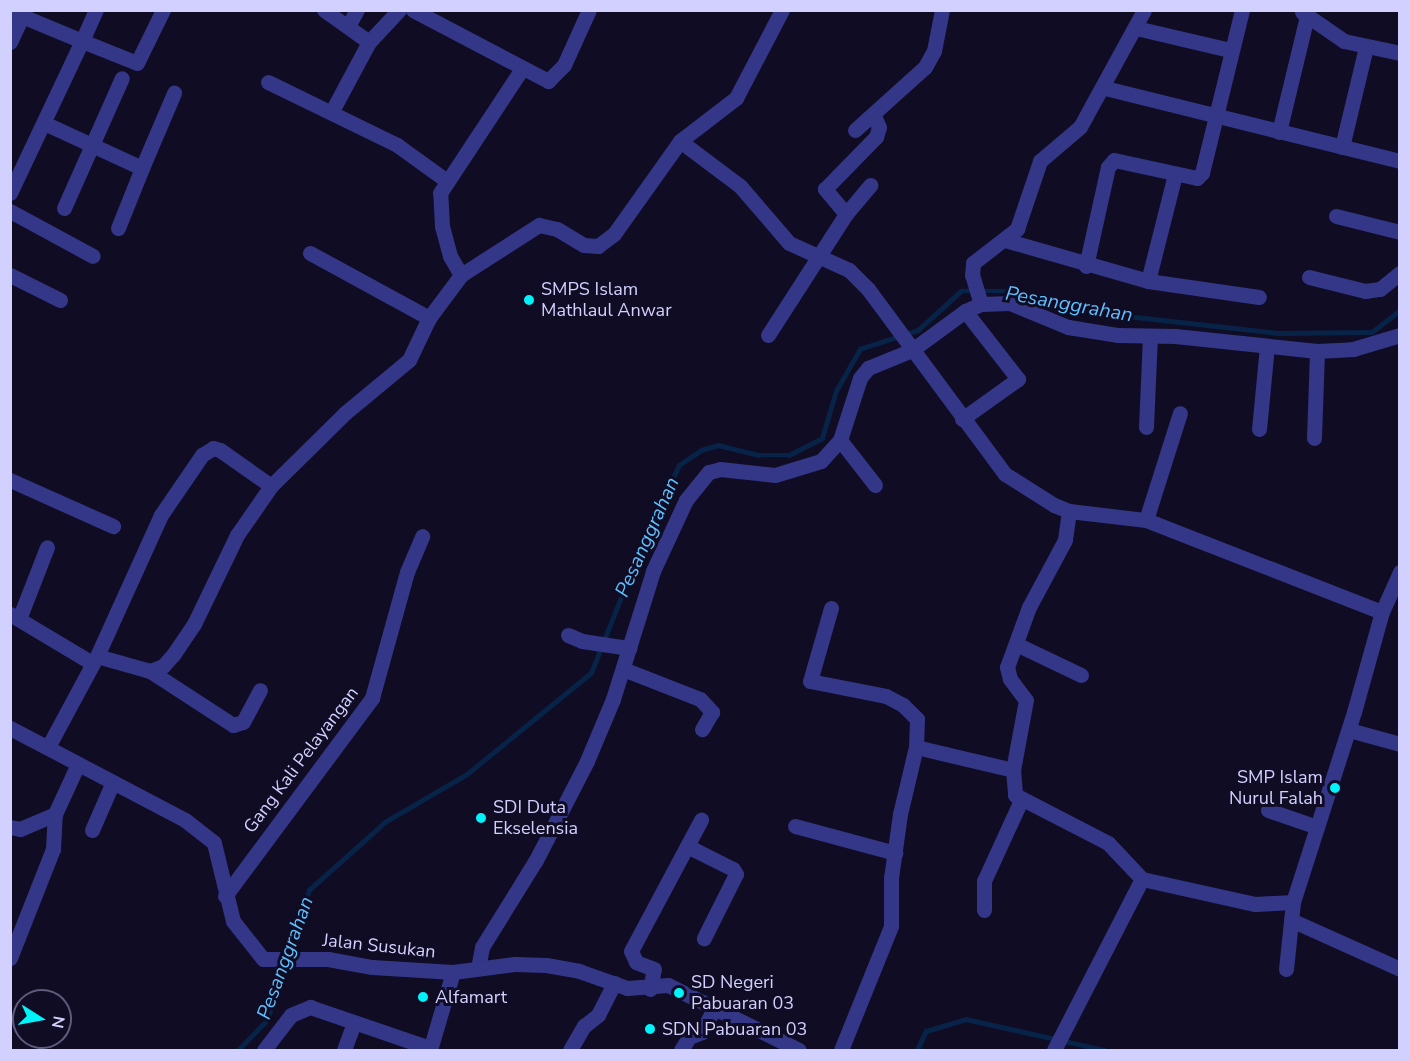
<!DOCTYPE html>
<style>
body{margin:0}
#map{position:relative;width:1410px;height:1061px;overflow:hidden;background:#0f0c24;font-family:"Nunito Sans",sans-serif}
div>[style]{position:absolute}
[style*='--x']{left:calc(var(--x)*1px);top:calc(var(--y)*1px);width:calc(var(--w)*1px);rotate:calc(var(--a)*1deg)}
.stream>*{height:4.5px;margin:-2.25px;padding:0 2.25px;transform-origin:2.25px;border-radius:2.25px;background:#082348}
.minor>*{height:15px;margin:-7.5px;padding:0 7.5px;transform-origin:7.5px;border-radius:7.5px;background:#343687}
.tertiary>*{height:15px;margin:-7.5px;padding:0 7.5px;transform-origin:7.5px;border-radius:7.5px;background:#343687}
.dots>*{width:16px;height:16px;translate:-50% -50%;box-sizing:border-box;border:3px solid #0f0c24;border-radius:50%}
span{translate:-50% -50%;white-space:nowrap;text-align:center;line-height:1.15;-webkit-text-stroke:6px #0f0c24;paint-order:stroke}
.poi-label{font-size:18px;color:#d2d0ff}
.left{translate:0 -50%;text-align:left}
.right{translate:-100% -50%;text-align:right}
.street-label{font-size:18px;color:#d2d0ff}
.water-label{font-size:20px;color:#5ebfff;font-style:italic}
.frame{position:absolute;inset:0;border:12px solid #d2d0ff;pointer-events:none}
.north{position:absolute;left:12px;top:989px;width:60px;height:60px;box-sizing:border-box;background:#0f0c24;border:2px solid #5d5a7c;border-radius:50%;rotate:101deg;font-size:16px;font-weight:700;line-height:24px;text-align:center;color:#d2d0ff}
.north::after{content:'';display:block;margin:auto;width:21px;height:27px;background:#00f2fb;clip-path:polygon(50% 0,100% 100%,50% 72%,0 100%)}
</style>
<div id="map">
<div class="stream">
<div style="--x:238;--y:1050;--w:42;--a:-46"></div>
<div style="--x:267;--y:1020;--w:137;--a:-72.1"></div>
<div style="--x:309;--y:890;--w:102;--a:-41.8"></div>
<div style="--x:385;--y:822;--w:95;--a:-30.3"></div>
<div style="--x:467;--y:774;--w:160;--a:-39.2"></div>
<div style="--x:591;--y:673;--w:149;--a:-68.4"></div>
<div style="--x:646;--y:534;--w:76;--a:-64.4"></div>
<div style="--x:679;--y:465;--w:27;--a:-34"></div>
<div style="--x:701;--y:450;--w:18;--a:-16"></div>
<div style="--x:718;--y:445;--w:42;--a:13.7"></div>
<div style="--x:759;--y:455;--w:30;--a:0"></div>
<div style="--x:789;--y:455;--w:37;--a:-27"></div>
<div style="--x:822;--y:438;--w:49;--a:-73.4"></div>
<div style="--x:836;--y:391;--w:48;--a:-60.3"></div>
<div style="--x:860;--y:349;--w:61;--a:-18.1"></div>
<div style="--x:918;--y:330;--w:58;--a:-42.2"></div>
<div style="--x:961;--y:291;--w:49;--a:0"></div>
<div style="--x:1010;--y:291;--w:47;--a:9.9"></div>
<div style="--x:1056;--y:299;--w:46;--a:17.7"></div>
<div style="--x:1100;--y:313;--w:179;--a:6.4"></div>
<div style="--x:1278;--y:333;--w:94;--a:-0.6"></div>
<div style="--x:1372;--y:332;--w:36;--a:-38"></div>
<div style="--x:917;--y:1050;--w:21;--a:-65"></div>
<div style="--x:926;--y:1031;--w:42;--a:-16.7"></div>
<div style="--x:966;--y:1019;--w:142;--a:12.6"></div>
</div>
<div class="minor">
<div style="--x:324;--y:10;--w:55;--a:35.4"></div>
<div style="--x:413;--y:10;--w:153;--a:27.7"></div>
<div style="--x:548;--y:81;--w:23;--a:-45"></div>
<div style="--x:564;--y:65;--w:60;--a:-65.6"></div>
<div style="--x:10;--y:11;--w:78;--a:22.6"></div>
<div style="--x:82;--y:41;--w:34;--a:-66"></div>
<div style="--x:1302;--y:12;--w:51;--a:34.6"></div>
<div style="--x:1344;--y:41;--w:57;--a:12.1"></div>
<div style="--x:348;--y:26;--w:18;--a:-61"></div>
<div style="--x:1136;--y:28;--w:97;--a:13.2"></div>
<div style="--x:10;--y:42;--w:35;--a:-65"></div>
<div style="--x:268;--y:82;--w:144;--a:26"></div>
<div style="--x:397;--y:145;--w:62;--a:35.8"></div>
<div style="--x:1105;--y:88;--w:304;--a:13.9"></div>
<div style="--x:332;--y:111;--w:78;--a:-61.8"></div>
<div style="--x:369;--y:42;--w:44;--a:-46.8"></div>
<div style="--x:44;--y:123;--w:108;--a:24.7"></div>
<div style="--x:142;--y:168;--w:82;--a:-66.9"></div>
<div style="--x:855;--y:130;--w:94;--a:-42"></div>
<div style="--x:925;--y:67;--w:18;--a:-61"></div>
<div style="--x:934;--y:51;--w:42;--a:-79"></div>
<div style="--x:1279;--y:132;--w:119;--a:-76.4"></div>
<div style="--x:680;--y:141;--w:75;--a:36.9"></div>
<div style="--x:740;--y:186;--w:75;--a:49.3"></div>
<div style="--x:789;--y:243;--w:66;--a:24.2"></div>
<div style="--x:849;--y:270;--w:27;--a:45"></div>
<div style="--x:868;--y:289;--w:230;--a:53.5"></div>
<div style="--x:1005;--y:474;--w:58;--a:32.3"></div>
<div style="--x:1054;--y:505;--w:16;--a:22"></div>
<div style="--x:1069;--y:511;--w:78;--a:6.7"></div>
<div style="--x:1146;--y:520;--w:112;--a:-72.4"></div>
<div style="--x:1342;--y:147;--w:103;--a:-76.5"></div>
<div style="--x:10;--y:193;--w:168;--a:-64.7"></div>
<div style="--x:82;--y:41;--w:59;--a:21.8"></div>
<div style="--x:137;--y:63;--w:59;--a:-63.9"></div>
<div style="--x:64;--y:208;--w:142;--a:-66"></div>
<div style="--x:10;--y:211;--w:94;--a:28.5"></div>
<div style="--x:846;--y:214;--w:33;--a:-130"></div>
<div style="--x:825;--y:189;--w:73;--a:-45.6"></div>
<div style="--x:876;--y:137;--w:10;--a:-73"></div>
<div style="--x:879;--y:127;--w:12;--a:-114"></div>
<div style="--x:1336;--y:216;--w:66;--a:14"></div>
<div style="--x:118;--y:228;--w:65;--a:-68.2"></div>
<div style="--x:1005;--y:240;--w:149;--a:16"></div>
<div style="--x:1148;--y:281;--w:110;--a:-75.8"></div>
<div style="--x:310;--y:253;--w:136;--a:28.6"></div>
<div style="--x:1086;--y:266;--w:101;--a:-77.5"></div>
<div style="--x:1108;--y:167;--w:9;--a:-49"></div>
<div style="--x:1114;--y:160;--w:85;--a:12.2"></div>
<div style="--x:1197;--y:178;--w:7;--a:-45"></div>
<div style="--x:1202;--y:173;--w:168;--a:-76.2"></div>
<div style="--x:10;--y:275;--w:56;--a:26.6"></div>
<div style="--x:461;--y:275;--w:22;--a:-120"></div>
<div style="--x:450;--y:256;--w:31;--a:-105"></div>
<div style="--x:442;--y:226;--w:33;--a:-93"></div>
<div style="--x:440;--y:193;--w:147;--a:-56.6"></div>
<div style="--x:1309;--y:277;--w:58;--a:14"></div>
<div style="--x:1365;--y:291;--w:15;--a:-8"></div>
<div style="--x:1380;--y:289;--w:26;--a:-39"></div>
<div style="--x:1148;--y:281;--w:112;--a:8.2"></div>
<div style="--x:981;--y:304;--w:30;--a:-107"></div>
<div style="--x:972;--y:275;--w:12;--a:-85"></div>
<div style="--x:973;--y:263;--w:56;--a:-37.7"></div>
<div style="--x:1017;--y:229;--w:72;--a:-71.3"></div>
<div style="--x:1040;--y:161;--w:52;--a:-40.4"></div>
<div style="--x:1080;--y:127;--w:133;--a:-61.3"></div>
<div style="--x:768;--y:335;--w:144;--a:-57.2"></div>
<div style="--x:846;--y:214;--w:38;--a:-50"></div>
<div style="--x:962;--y:419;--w:69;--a:-35.5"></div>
<div style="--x:1018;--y:379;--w:86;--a:-127.9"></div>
<div style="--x:1146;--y:427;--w:91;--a:-87.5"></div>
<div style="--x:1259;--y:429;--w:83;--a:-84.5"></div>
<div style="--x:1314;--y:438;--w:87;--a:-88"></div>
<div style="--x:840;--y:440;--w:57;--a:52.1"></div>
<div style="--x:10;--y:480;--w:113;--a:24.1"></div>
<div style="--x:1069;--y:511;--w:29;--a:98"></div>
<div style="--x:1065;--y:540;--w:76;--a:118.2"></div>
<div style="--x:1029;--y:607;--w:64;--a:110.1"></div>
<div style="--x:1007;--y:667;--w:12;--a:76"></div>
<div style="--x:1010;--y:679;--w:26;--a:53"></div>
<div style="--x:1026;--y:700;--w:71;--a:100.5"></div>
<div style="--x:1013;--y:770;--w:25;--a:85"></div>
<div style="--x:1015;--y:795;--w:105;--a:27.3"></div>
<div style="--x:1108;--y:843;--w:50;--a:46.6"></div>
<div style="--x:1142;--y:879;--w:116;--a:12.5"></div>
<div style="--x:1255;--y:904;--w:38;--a:-3"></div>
<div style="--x:1146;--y:520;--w:253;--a:21.3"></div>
<div style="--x:831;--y:608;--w:76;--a:106"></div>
<div style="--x:810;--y:681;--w:77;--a:11.2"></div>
<div style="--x:886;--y:696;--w:19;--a:28"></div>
<div style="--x:903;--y:705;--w:20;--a:45"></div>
<div style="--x:917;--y:719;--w:28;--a:92"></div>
<div style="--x:10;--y:614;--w:96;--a:30.9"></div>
<div style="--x:19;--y:619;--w:77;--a:-68.7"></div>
<div style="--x:568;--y:635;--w:15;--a:23"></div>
<div style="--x:582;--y:641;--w:48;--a:8.5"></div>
<div style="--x:1016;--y:644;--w:72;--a:25.5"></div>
<div style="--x:97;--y:656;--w:155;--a:-65.6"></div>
<div style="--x:161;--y:515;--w:73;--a:-55.7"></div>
<div style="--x:202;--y:455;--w:13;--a:-32"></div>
<div style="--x:213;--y:448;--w:7;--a:16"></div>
<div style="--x:220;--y:450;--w:62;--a:35.2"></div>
<div style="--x:623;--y:669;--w:83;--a:21.3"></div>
<div style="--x:700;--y:699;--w:18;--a:47"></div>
<div style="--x:712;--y:712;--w:20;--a:120"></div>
<div style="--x:150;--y:671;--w:14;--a:-21"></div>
<div style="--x:163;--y:666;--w:15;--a:-48"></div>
<div style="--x:173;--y:655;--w:37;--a:-56"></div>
<div style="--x:194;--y:624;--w:99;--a:-64.2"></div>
<div style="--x:237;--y:535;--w:60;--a:-55.2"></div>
<div style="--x:271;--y:486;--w:104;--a:-44.6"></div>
<div style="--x:345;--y:413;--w:83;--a:-39.6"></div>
<div style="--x:409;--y:360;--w:47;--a:-64.5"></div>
<div style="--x:429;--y:318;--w:54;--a:-53.3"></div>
<div style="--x:461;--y:275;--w:93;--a:-32.7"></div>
<div style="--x:539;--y:225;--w:18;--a:13"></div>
<div style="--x:557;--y:229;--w:31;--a:31"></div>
<div style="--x:584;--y:245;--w:14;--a:4"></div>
<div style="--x:598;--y:246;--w:20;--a:-37"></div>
<div style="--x:614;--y:234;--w:114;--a:-54.6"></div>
<div style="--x:680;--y:141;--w:71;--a:-37.5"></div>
<div style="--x:736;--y:98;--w:99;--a:-62.4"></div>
<div style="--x:1349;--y:730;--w:53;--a:15.4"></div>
<div style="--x:48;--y:747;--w:103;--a:-61.7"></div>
<div style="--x:97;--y:656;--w:55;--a:15.8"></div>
<div style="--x:150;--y:671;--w:99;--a:33"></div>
<div style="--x:233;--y:725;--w:10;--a:-17"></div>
<div style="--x:243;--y:722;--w:36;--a:-62"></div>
<div style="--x:1268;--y:810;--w:52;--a:19.1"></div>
<div style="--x:795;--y:826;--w:104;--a:15.1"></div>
<div style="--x:10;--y:827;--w:10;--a:11"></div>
<div style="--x:20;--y:829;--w:38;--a:-23"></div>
<div style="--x:55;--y:814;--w:55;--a:-65.3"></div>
<div style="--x:92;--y:830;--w:52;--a:-66.4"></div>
<div style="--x:687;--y:846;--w:51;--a:26.6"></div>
<div style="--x:733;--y:869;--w:6;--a:59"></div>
<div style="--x:736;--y:874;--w:72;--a:116.6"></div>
<div style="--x:225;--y:896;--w:247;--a:-53.4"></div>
<div style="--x:372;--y:698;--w:131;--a:-74.5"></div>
<div style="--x:407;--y:572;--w:39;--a:-67"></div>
<div style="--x:984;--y:910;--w:29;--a:-90"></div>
<div style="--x:984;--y:881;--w:89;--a:-65.4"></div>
<div style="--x:1291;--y:920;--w:120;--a:24.2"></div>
<div style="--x:10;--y:958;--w:117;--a:-68.5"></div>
<div style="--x:53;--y:849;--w:35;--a:-87"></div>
<div style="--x:478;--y:968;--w:21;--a:-79"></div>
<div style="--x:482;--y:947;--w:102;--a:-58.2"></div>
<div style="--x:536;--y:860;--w:111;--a:-62.7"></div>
<div style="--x:587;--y:761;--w:67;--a:-67.2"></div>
<div style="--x:613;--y:699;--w:134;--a:-72.6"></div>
<div style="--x:653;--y:571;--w:78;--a:-65.1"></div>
<div style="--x:686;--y:500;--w:36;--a:-51"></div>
<div style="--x:709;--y:472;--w:11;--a:-15"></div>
<div style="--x:720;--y:469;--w:55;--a:6.2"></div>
<div style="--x:775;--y:475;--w:48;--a:-16.9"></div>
<div style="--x:821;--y:461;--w:28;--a:-48"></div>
<div style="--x:840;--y:440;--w:65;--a:-72.1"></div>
<div style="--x:860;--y:378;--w:13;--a:-51"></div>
<div style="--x:868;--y:368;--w:48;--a:-22.2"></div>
<div style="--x:912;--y:350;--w:66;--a:-36.3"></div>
<div style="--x:965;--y:311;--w:17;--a:-24"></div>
<div style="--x:981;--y:304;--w:29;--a:-2"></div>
<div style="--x:1010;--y:303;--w:63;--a:22.5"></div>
<div style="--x:1068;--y:327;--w:51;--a:9.1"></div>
<div style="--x:1118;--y:335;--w:57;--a:1"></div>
<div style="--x:1175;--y:336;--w:143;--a:6"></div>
<div style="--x:1317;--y:351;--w:36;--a:-3"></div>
<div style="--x:1353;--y:349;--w:49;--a:-16.6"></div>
<div style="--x:1286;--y:969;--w:67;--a:-84"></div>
<div style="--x:1293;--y:902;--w:200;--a:-72.2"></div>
<div style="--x:1354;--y:712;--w:104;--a:-74.4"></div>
<div style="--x:1382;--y:612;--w:44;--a:-65.8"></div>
<div style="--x:650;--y:989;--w:20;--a:-79"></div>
<div style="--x:654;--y:969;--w:19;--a:-159"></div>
<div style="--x:636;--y:962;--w:12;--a:-114"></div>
<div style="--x:631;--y:951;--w:149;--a:-61.9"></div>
<div style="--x:264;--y:1050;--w:44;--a:-52.4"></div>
<div style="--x:291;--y:1015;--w:21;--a:-23"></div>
<div style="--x:310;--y:1007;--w:127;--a:18.9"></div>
<div style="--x:344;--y:1050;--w:27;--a:-70"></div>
<div style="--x:430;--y:1050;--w:81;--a:-73.6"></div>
<div style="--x:570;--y:1050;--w:28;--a:-60"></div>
<div style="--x:584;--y:1026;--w:18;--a:-38"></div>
<div style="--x:598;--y:1015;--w:36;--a:-63"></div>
<div style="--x:681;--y:1050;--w:15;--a:-58"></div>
<div style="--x:689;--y:1037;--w:14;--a:-21"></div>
<div style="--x:702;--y:1032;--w:28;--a:-63"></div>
<div style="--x:841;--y:1050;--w:134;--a:-68"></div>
<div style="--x:891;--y:926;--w:48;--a:-90"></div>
<div style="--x:891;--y:878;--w:65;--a:-82"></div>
<div style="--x:900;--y:814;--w:69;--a:-76.6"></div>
<div style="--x:916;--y:747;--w:100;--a:13.3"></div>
<div style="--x:1054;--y:1050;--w:192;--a:-62.8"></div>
</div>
<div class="tertiary">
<div style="--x:10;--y:728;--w:198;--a:27.7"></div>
<div style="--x:185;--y:820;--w:37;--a:38"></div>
<div style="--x:214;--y:843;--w:80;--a:76.3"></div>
<div style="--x:233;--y:921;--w:48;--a:51.7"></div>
<div style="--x:263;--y:959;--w:65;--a:0"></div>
<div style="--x:328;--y:959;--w:45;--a:10.3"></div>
<div style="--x:372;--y:967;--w:81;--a:3.5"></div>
<div style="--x:453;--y:972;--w:63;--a:-7.4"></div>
<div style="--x:515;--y:964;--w:31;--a:2"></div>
<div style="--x:546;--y:965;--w:34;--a:10"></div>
<div style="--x:579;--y:971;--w:51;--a:19.5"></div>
<div style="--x:627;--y:988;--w:41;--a:-4.2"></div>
<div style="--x:668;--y:985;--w:146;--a:26.4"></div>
</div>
<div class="dots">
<div style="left:529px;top:300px;background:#00f2fb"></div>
<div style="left:1335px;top:788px;background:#00f2fb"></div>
<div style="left:481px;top:818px;background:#00f2fb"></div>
<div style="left:679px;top:993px;background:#00f2fb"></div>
<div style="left:423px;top:997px;background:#00f2fb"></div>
<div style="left:650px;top:1029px;background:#00f2fb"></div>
</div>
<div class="poi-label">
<span class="left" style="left:541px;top:300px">SMPS Islam<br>Mathlaul Anwar</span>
<span class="right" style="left:1323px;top:788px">SMP Islam<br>Nurul Falah</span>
<span class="left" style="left:493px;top:818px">SDI Duta<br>Ekselensia</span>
<span class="left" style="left:691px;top:993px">SD Negeri<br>Pabuaran 03</span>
<span class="left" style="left:435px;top:997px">Alfamart</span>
<span class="left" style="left:662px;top:1029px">SDN Pabuaran 03</span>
</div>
<div class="street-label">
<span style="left:301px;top:760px;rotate:-53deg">Gang Kali Pelayangan</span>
<span style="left:379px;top:946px;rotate:6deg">Jalan Susukan</span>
</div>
<div class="water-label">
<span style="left:1069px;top:304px;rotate:10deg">Pesanggrahan</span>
<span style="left:647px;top:537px;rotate:-66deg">Pesanggrahan</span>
<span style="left:285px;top:958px;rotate:-70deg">Pesanggrahan</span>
</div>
<div class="frame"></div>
<div class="north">N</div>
</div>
